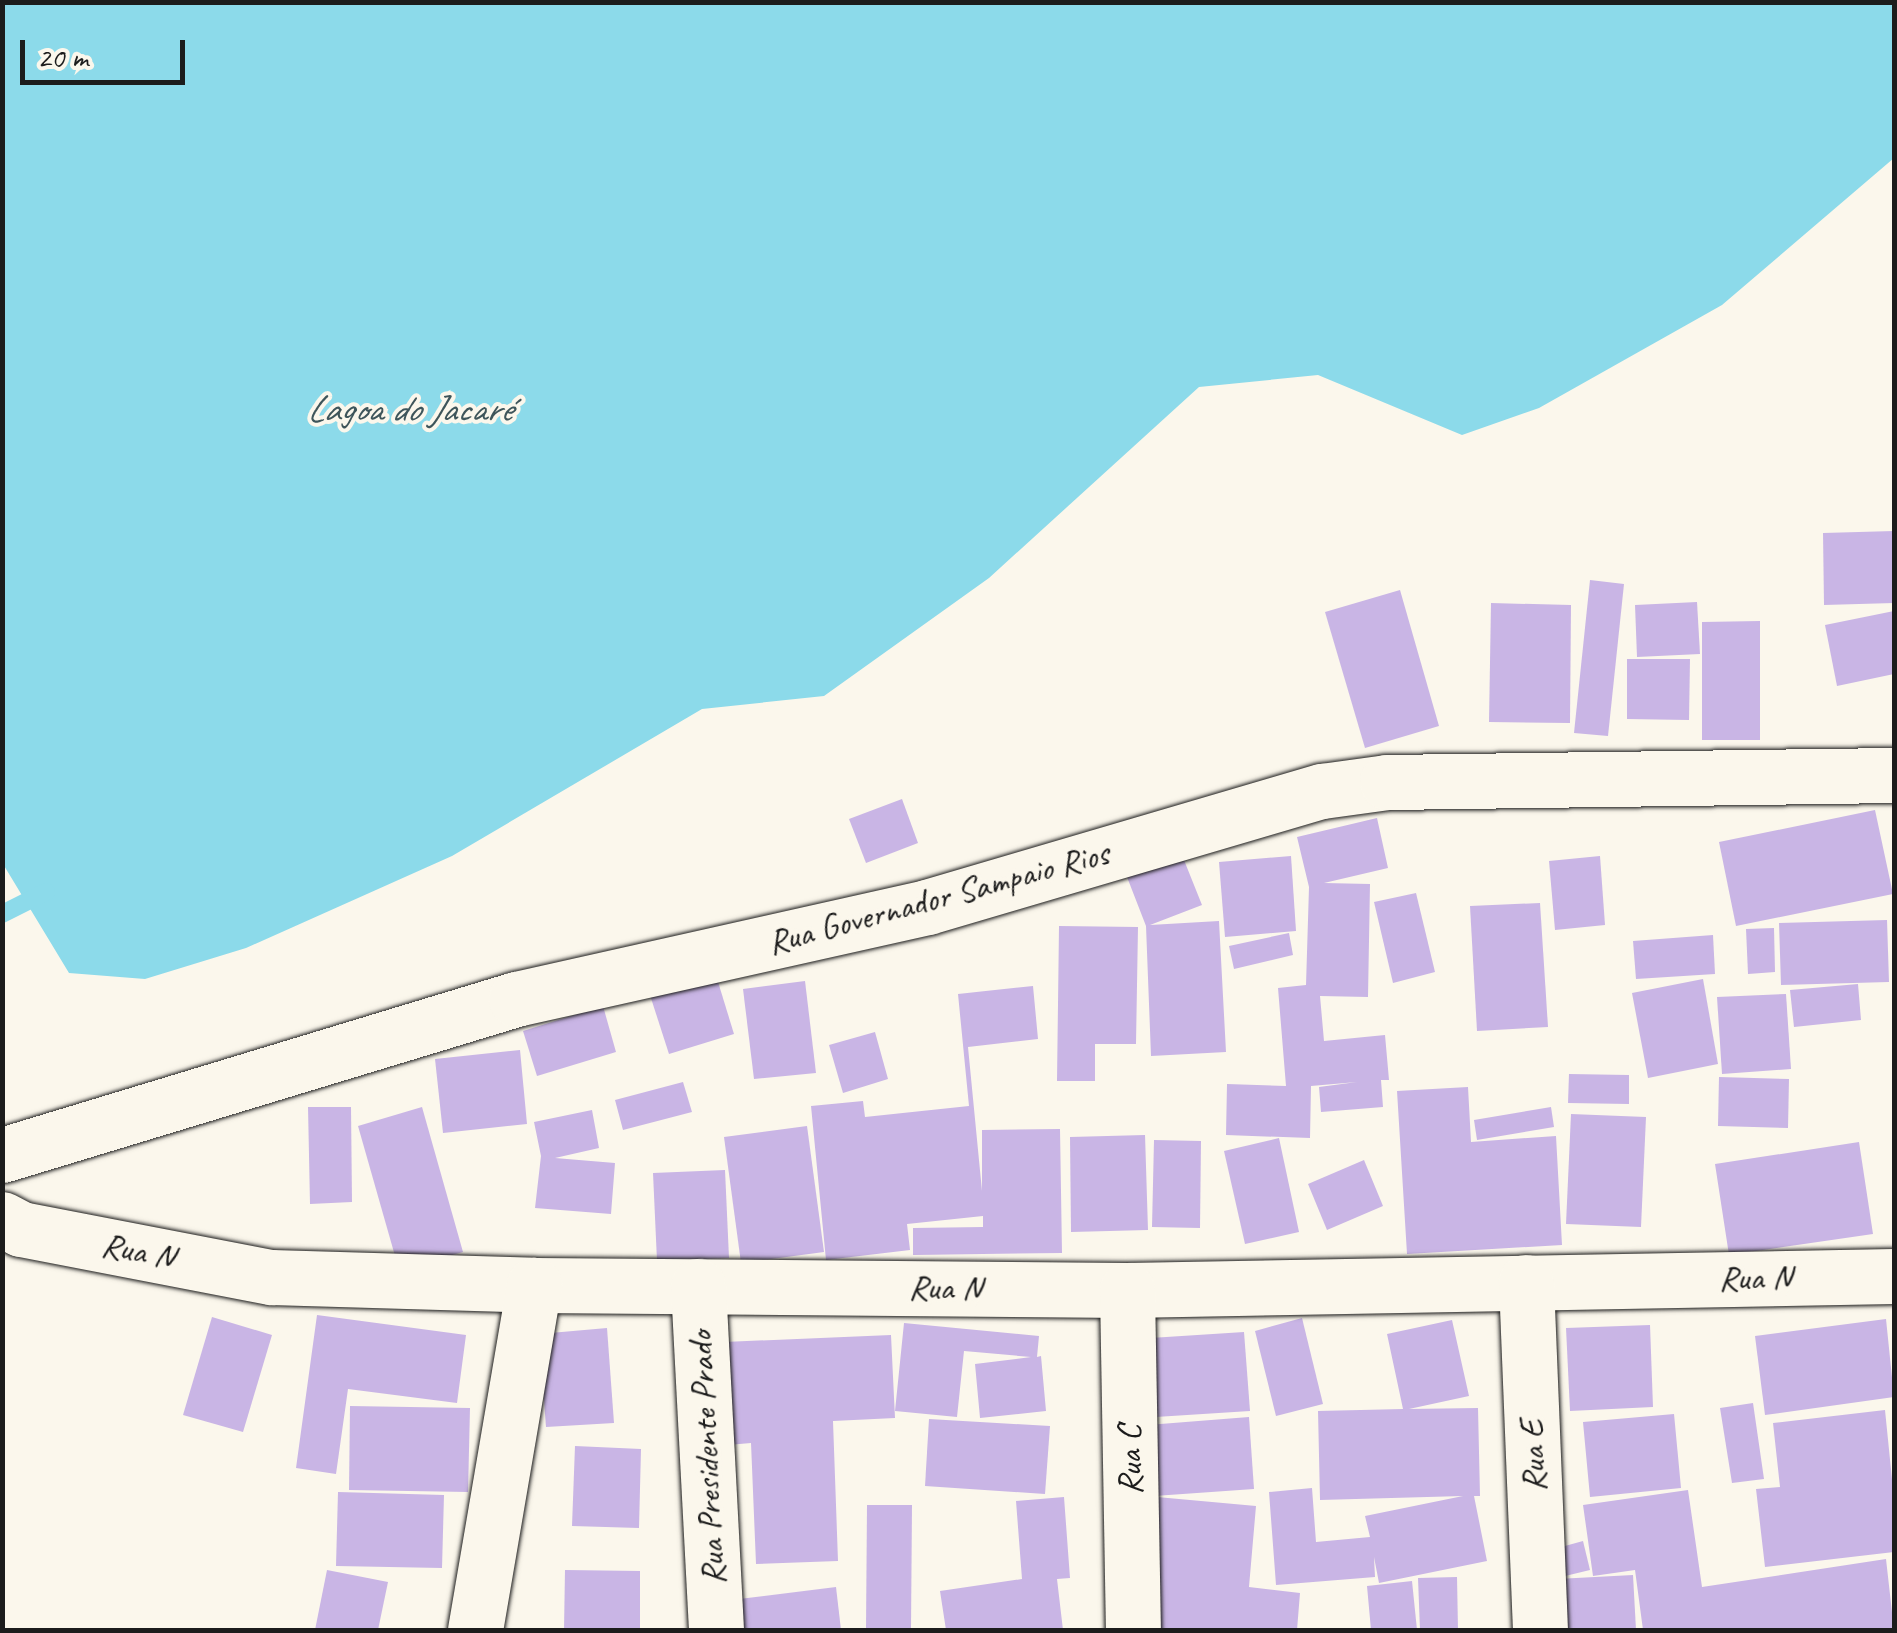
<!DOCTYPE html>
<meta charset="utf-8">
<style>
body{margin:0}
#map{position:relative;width:1897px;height:1633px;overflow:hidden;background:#fbf7ec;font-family:Caveat,sans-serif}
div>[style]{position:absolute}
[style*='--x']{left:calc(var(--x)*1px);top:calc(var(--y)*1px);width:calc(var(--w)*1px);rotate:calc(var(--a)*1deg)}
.water>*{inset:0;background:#8cdaea}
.stream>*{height:18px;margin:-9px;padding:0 9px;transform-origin:9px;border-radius:9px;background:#8cdaea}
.building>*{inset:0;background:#c9b5e5}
.roads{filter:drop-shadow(0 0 2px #1c1c1c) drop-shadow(0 0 2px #1c1c1c)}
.street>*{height:55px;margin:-27.5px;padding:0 27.5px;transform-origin:27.5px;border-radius:27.5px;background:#fbf7ec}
span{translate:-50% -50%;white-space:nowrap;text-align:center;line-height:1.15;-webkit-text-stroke:8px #fbf7ec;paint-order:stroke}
.street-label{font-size:35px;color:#1c1c1c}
.water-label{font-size:38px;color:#3e555a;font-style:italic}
.frame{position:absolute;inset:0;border:5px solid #1c1c1c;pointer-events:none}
.scale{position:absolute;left:20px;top:40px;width:165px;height:45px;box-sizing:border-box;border:5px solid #1c1c1c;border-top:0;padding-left:12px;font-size:30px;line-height:35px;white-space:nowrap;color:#1c1c1c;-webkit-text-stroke:8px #fbf7ec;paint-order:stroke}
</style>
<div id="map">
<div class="water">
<div style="clip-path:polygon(3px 2px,1894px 3px,1894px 158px,1722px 305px,1539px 408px,1462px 435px,1318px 375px,1199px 387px,989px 578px,824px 696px,702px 709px,452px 856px,246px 948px,145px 979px,69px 973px,3px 864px)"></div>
</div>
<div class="stream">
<div style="--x:2;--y:914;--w:49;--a:-26.6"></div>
</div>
<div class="building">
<div style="clip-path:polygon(1894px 531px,1894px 603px,1824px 605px,1823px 533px)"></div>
<div style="clip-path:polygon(1590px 580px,1624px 584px,1608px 736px,1574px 733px)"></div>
<div style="clip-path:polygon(1400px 590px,1439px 726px,1365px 748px,1325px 612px)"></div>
<div style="clip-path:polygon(1697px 602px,1700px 654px,1637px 657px,1635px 605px)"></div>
<div style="clip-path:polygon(1491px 603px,1571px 605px,1570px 723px,1489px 722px)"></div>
<div style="clip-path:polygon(1894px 611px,1894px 674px,1837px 686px,1825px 625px)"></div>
<div style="clip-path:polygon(1760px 621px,1760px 740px,1702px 740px,1702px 622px)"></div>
<div style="clip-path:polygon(1627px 659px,1690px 659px,1689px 720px,1627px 719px)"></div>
<div style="clip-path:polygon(902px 799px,918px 843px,866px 863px,849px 819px)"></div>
<div style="clip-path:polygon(1875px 810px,1893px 894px,1736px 926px,1719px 842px)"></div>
<div style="clip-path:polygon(1377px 818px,1388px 868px,1324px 883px,1370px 884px,1368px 997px,1320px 996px,1324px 1041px,1385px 1035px,1389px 1080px,1381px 1080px,1383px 1107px,1321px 1112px,1319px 1087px,1357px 1082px,1311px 1086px,1310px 1138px,1226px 1135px,1227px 1084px,1286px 1086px,1278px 988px,1306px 985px,1309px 887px,1297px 837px)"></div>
<div style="clip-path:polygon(1182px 855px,1202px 905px,1150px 925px,1219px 921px,1226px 1052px,1151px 1056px,1146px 926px,1127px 877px)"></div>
<div style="clip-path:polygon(1291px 856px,1296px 931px,1225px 937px,1219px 862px)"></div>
<div style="clip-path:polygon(1600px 856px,1605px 925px,1555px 930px,1549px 861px)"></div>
<div style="clip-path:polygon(1416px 893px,1435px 972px,1393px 983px,1374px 902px)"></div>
<div style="clip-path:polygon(1540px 903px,1548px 1027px,1477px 1031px,1470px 906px)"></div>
<div style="clip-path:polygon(1887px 920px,1889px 982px,1781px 985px,1779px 923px)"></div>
<div style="clip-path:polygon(1059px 926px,1138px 927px,1136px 1044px,1095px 1044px,1095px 1081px,1057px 1081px)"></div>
<div style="clip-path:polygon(1774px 928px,1775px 972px,1748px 974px,1746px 929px)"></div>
<div style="clip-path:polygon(1289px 933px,1293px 955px,1234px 969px,1229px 946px)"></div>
<div style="clip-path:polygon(1713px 935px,1715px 974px,1636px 979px,1633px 941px)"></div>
<div style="clip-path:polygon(715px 972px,734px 1034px,669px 1054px,649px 992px)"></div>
<div style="clip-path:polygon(1703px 979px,1718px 1064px,1648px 1078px,1632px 993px)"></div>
<div style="clip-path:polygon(805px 981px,816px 1073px,754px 1079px,743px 989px)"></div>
<div style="clip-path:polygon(1858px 984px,1861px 1020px,1794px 1027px,1790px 990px)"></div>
<div style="clip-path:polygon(1033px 986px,1038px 1039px,968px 1047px,982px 1191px,982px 1130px,1060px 1129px,1062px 1253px,913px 1255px,913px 1228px,983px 1227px,983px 1216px,907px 1224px,910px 1250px,826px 1260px,811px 1106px,863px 1101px,865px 1117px,969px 1106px,958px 994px)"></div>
<div style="clip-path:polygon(1786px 994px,1791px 1069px,1722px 1074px,1717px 997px)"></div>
<div style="clip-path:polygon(603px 1006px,616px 1052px,537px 1076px,523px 1031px)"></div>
<div style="clip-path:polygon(875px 1032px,888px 1079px,843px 1093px,829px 1045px)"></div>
<div style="clip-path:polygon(520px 1050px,527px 1124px,443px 1133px,435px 1059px)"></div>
<div style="clip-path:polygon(1569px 1074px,1629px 1075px,1629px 1104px,1568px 1103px)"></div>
<div style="clip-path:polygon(1719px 1077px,1789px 1079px,1788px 1128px,1718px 1126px)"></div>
<div style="clip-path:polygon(683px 1082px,692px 1112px,623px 1130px,615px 1100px)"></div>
<div style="clip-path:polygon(1468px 1087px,1471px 1142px,1556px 1136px,1562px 1245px,1407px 1254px,1397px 1091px)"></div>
<div style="clip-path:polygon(308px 1107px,351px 1107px,352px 1202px,310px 1204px)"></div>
<div style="clip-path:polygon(422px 1107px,463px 1252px,399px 1270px,358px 1126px)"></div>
<div style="clip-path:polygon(1551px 1107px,1554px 1127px,1477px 1140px,1474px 1120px)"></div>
<div style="clip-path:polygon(592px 1110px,599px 1148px,555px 1158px,615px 1163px,611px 1214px,535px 1208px,541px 1156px,534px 1122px)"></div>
<div style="clip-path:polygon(1571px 1114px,1646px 1117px,1641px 1227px,1566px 1224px)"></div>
<div style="clip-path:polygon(807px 1126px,824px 1252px,741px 1263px,724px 1137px)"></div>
<div style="clip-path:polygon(1145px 1135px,1148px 1230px,1071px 1232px,1070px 1137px)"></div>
<div style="clip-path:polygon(1279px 1138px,1299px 1232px,1245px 1244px,1224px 1151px)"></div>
<div style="clip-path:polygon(1154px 1140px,1201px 1141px,1200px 1228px,1152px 1227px)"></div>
<div style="clip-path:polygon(1859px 1142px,1873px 1234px,1729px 1255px,1715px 1164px)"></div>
<div style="clip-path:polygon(1364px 1160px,1383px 1206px,1327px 1230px,1308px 1184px)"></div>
<div style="clip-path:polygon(725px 1170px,729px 1258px,657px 1261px,653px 1173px)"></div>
<div style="clip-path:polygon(317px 1315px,466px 1335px,457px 1403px,348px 1389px,336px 1474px,296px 1468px)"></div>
<div style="clip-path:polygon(212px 1317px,272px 1335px,243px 1432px,183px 1415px)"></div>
<div style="clip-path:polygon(1302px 1318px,1323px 1404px,1276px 1416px,1255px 1331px)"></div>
<div style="clip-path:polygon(1886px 1319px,1894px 1397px,1765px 1415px,1755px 1336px)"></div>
<div style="clip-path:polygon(1452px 1320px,1469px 1396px,1409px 1409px,1478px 1408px,1480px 1496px,1474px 1496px,1487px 1561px,1379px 1583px,1374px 1557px,1375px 1577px,1276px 1585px,1269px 1492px,1312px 1488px,1316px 1542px,1370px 1537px,1365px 1516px,1463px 1496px,1320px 1500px,1318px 1411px,1403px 1409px,1387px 1334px)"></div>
<div style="clip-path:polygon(904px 1323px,1039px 1336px,1037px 1357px,1041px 1356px,1046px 1411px,980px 1418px,975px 1364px,1031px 1357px,964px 1351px,957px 1417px,895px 1411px)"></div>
<div style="clip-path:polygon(1650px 1325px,1653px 1407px,1570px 1411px,1566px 1328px)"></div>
<div style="clip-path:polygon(607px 1328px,614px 1423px,546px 1427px,539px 1334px)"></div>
<div style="clip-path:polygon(1244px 1332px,1250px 1411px,1140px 1418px,1135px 1339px)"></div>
<div style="clip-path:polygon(891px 1335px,895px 1418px,833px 1421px,838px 1561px,756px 1564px,751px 1443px,728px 1445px,724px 1342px)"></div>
<div style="clip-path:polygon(1753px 1403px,1764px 1479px,1732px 1483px,1720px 1408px)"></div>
<div style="clip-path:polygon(350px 1406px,470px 1408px,468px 1492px,349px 1490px)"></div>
<div style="clip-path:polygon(1885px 1410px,1894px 1499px,1894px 1552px,1765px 1567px,1756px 1489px,1780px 1487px,1773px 1423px)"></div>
<div style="clip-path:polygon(1674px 1414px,1681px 1488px,1590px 1497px,1583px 1422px)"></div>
<div style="clip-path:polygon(1249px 1417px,1254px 1489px,1140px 1497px,1135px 1426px)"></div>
<div style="clip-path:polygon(929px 1419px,1050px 1426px,1045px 1494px,925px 1486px)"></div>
<div style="clip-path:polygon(575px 1446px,641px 1449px,639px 1528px,572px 1526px)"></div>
<div style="clip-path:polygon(1688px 1490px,1702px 1587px,1886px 1559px,1894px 1630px,1643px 1630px,1635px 1570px,1593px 1576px,1583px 1505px)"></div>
<div style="clip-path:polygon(338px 1492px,444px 1495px,442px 1568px,336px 1566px)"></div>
<div style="clip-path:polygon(1064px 1497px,1070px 1578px,1057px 1579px,1063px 1630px,946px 1630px,940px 1591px,1022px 1579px,1016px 1501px)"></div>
<div style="clip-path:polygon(1157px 1497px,1256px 1506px,1249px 1587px,1300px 1593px,1297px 1630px,1149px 1630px)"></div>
<div style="clip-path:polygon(867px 1505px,912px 1505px,911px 1630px,866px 1630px)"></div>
<div style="clip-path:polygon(1583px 1541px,1590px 1570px,1561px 1577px,1554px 1549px)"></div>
<div style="clip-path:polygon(327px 1570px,388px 1582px,378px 1630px,315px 1630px)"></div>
<div style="clip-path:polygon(565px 1570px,640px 1571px,640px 1630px,564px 1630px)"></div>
<div style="clip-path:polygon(1633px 1575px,1636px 1630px,1560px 1630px,1557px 1579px)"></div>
<div style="clip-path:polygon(1457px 1577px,1458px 1630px,1420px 1630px,1418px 1578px)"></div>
<div style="clip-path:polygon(1412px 1581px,1417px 1630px,1371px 1630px,1367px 1586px)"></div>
<div style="clip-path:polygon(836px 1587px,841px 1630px,734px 1630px,731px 1600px)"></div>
</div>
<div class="roads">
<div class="street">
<div style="--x:2;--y:1155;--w:537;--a:-16.88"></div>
<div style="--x:516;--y:999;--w:421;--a:-12.6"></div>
<div style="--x:927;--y:907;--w:412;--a:-16.4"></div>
<div style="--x:1322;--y:791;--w:66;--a:-7.9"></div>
<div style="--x:1387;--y:782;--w:507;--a:-0.79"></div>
<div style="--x:2;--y:1219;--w:21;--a:28"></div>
<div style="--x:21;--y:1229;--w:255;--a:10.9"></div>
<div style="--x:271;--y:1277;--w:263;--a:1.7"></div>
<div style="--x:534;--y:1285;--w:593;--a:0.48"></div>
<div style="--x:1127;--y:1290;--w:767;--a:-1.05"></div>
<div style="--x:1526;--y:1282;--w:348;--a:87.7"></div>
<div style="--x:698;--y:1286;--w:344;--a:87"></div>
<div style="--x:1127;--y:1290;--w:340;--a:89"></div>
<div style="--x:475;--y:1630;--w:350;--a:-80.3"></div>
</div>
</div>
<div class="street-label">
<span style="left:938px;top:898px;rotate:-15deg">Rua Governador Sampaio Rios</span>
<span style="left:138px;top:1251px;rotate:11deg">Rua N</span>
<span style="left:1755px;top:1278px;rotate:-1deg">Rua N</span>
<span style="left:945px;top:1288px;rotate:1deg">Rua N</span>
<span style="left:1533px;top:1456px;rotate:-92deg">Rua E</span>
<span style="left:707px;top:1458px;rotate:-93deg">Rua Presidente Prado</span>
<span style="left:1130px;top:1460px;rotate:-91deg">Rua C</span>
</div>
<div class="water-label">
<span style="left:409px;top:409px">Lagoa do Jacaré</span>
</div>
<div class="frame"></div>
<div class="scale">20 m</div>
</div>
